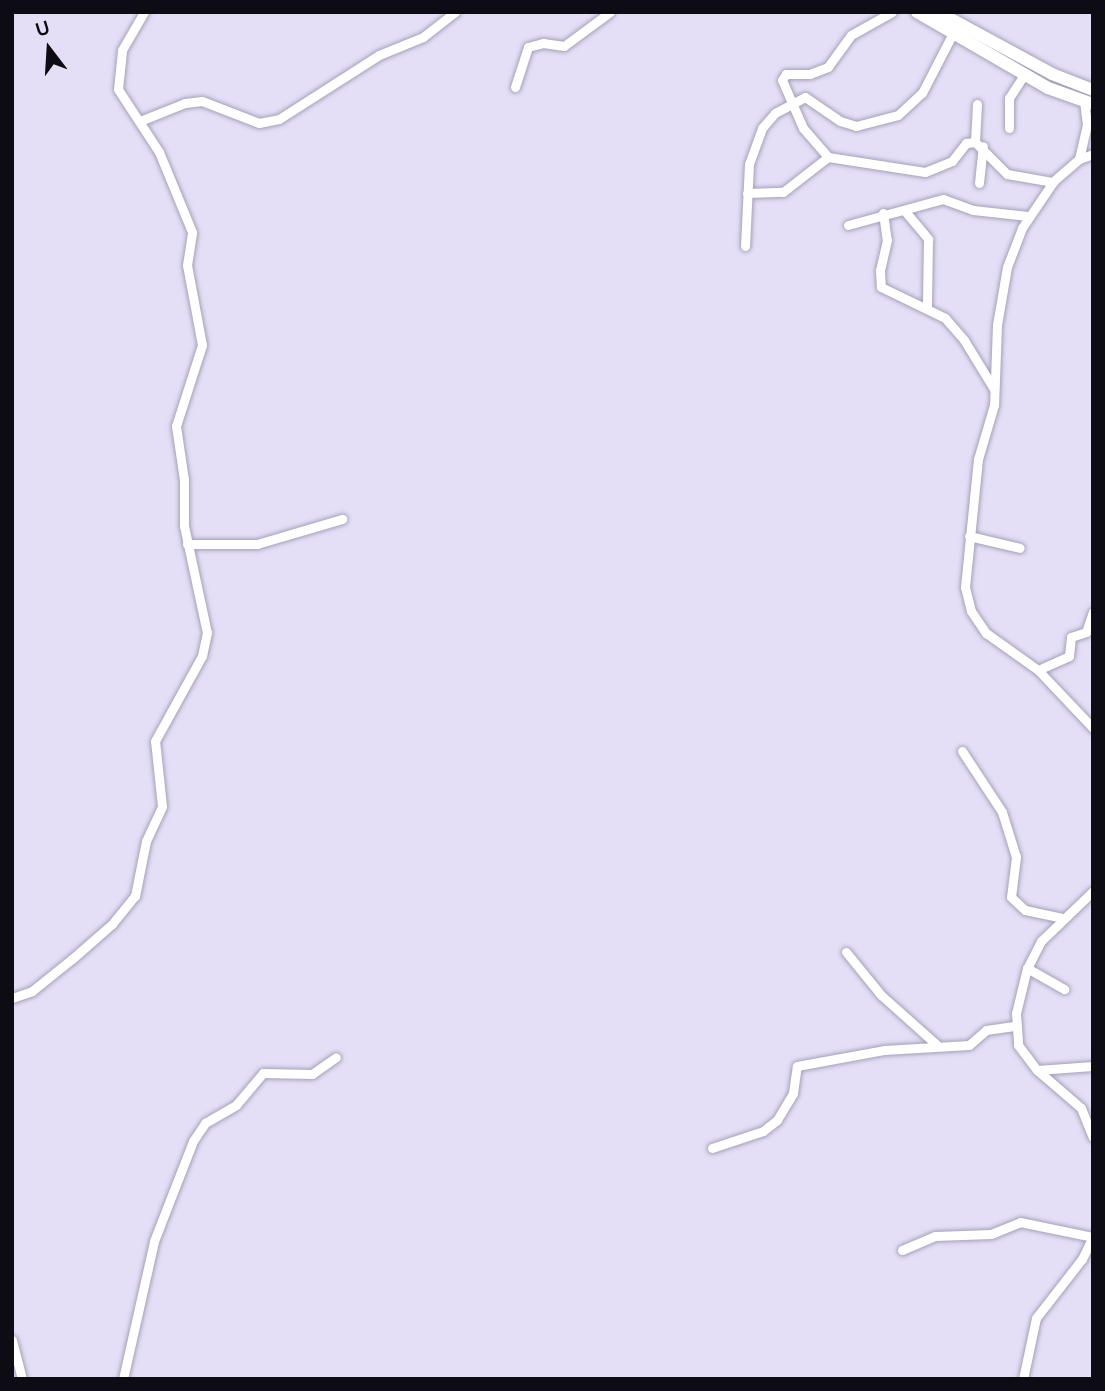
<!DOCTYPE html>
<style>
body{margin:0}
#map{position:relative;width:1105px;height:1391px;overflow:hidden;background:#e4dff7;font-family:Cabin,sans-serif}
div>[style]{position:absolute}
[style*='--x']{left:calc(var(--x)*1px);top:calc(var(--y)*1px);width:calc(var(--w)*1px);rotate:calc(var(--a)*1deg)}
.roads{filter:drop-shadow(0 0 2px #a5a1b7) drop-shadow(0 0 2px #a5a1b7)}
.minor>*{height:9px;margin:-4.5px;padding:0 4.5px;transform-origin:4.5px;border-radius:4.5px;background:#fff}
.highway>*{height:12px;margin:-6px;padding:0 6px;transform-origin:6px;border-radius:6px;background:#fff}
span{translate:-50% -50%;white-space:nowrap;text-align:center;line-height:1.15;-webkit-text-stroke:5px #e4dff7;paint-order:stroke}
.frame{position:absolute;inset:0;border:14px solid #0d0b13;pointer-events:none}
.north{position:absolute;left:14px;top:14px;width:70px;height:70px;-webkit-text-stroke:5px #e4dff7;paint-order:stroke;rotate:343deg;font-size:19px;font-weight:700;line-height:28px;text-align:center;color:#0d0b13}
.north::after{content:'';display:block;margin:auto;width:24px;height:32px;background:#0d0b13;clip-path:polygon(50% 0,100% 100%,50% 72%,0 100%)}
</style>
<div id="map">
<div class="roads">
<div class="minor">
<div style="--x:892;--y:12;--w:47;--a:150.7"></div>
<div style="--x:851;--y:35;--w:39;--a:126"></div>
<div style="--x:828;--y:67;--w:19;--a:159"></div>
<div style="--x:810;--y:74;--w:24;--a:180"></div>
<div style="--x:786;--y:74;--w:7;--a:124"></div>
<div style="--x:782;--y:80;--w:52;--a:66.4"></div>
<div style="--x:803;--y:128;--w:38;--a:49"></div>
<div style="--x:828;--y:157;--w:98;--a:8.8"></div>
<div style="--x:925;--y:172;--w:29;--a:-22"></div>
<div style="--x:952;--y:161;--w:23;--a:-52"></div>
<div style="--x:966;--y:143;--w:9;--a:-6"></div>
<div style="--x:975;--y:142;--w:45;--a:45"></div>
<div style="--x:1007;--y:174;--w:47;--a:9.9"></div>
<div style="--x:515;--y:87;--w:42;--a:-72"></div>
<div style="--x:528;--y:47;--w:16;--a:-15"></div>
<div style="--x:543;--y:43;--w:21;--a:8"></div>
<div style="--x:564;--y:46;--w:57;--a:-36.5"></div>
<div style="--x:140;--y:121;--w:48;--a:-21.8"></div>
<div style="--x:185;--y:103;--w:17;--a:-7"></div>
<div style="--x:202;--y:101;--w:61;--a:21.1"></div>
<div style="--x:259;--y:123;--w:20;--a:-11"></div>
<div style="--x:279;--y:119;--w:119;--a:-32.6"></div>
<div style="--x:379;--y:55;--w:48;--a:-22.2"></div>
<div style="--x:423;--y:37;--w:41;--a:-38"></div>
<div style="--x:1009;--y:128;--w:30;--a:-90"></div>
<div style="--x:1009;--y:98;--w:27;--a:-57"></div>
<div style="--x:975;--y:142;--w:38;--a:-87"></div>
<div style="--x:1093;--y:154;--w:15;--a:160"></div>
<div style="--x:1079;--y:159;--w:35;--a:139"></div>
<div style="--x:1053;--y:182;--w:55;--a:124"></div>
<div style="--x:1022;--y:228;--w:42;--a:111"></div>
<div style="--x:1007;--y:267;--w:59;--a:99.8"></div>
<div style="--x:997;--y:325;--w:80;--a:92.1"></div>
<div style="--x:994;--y:405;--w:56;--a:106.5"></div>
<div style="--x:978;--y:459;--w:129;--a:95.8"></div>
<div style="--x:965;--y:587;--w:25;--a:76"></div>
<div style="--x:971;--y:611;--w:27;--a:56"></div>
<div style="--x:986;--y:633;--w:64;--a:35.4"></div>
<div style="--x:1038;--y:670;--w:80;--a:46.5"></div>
<div style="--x:1079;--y:159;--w:35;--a:-77"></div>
<div style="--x:1087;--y:125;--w:23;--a:-97"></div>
<div style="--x:979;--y:183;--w:37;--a:-84"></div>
<div style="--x:747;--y:193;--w:36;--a:-2"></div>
<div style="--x:783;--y:192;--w:57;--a:-37.9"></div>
<div style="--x:904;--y:210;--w:38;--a:50"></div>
<div style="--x:928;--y:239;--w:67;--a:90.9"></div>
<div style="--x:883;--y:213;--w:27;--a:82"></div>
<div style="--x:887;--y:240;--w:31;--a:103"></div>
<div style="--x:880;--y:270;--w:17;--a:87"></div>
<div style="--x:881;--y:287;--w:71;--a:25.8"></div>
<div style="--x:945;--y:318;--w:29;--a:49"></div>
<div style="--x:964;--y:340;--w:57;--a:58.5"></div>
<div style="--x:848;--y:225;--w:98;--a:-15.3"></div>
<div style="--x:943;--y:199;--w:32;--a:20"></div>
<div style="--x:973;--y:210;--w:55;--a:6.2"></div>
<div style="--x:745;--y:246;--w:82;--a:-87.2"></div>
<div style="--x:749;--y:164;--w:38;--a:-70"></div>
<div style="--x:762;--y:128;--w:20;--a:-49"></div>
<div style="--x:775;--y:113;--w:34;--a:-28"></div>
<div style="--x:805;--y:97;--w:42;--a:34.4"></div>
<div style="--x:840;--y:121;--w:17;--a:17"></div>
<div style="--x:856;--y:126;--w:43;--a:-14.7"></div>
<div style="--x:898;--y:115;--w:33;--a:-43"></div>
<div style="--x:922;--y:93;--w:65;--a:-62.7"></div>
<div style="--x:969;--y:536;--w:52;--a:13.2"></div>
<div style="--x:187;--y:544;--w:70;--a:0"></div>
<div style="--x:257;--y:544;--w:89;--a:-16.4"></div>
<div style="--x:1038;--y:670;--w:34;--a:-24"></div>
<div style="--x:1069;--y:656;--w:19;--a:-84"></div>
<div style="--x:1071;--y:637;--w:16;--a:-18"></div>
<div style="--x:1086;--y:632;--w:21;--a:-71"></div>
<div style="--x:962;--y:751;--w:73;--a:56.7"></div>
<div style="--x:1002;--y:812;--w:47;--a:72.7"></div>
<div style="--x:1016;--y:857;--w:40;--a:97.1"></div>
<div style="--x:1011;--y:897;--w:19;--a:43"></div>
<div style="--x:1025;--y:910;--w:38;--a:12"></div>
<div style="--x:1093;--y:891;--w:72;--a:136.1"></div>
<div style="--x:1041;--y:941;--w:30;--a:117"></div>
<div style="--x:1027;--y:968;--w:46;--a:103.7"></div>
<div style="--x:1016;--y:1013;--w:32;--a:86"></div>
<div style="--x:1018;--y:1045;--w:31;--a:53"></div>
<div style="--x:1037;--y:1070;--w:58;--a:40.8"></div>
<div style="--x:1081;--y:1108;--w:31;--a:68"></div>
<div style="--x:846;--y:952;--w:55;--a:50.9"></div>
<div style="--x:881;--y:995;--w:76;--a:41.8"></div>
<div style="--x:1027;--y:968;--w:43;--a:29.6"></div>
<div style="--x:12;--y:998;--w:21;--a:-19"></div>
<div style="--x:32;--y:991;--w:51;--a:-38.7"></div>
<div style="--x:72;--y:959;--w:53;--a:-41.2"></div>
<div style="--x:112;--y:924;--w:36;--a:-51"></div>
<div style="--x:135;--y:896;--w:56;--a:-78.7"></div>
<div style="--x:146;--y:841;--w:38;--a:-65"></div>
<div style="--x:162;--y:806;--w:65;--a:-96.1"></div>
<div style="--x:155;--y:741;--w:97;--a:-61.1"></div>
<div style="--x:202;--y:656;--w:24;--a:-78"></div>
<div style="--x:207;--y:633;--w:109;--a:-102.1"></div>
<div style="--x:184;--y:526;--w:46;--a:-90"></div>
<div style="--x:184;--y:480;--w:55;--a:-98.4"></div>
<div style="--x:176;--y:426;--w:85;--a:-72.2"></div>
<div style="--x:202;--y:345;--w:81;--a:-100.6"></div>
<div style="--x:187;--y:265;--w:33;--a:-81"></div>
<div style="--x:192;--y:232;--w:87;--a:-112.4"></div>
<div style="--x:159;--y:152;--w:75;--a:-123.1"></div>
<div style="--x:118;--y:89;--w:39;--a:-84"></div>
<div style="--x:122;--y:50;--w:44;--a:-59.9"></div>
<div style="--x:1037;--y:1070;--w:56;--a:-4.1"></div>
<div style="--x:712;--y:1148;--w:54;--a:-18.4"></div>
<div style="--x:763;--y:1131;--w:18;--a:-38"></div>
<div style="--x:777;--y:1120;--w:31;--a:-59"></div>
<div style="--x:793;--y:1093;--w:27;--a:-82"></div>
<div style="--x:797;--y:1066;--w:88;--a:-10.4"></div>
<div style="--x:884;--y:1050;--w:85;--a:-3.4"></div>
<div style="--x:969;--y:1045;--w:23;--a:-41"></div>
<div style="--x:986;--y:1030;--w:30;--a:-8"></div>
<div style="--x:902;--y:1250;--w:36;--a:-23"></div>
<div style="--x:935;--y:1236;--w:56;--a:-2"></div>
<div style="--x:991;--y:1234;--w:31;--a:-22"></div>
<div style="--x:1020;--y:1222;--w:75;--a:11.6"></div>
<div style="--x:12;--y:1340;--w:40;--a:75.6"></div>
<div style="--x:123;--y:1379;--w:141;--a:-77.3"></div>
<div style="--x:154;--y:1241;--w:107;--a:-68.7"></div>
<div style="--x:193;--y:1141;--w:22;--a:-56"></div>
<div style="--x:205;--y:1123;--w:36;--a:-30"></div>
<div style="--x:236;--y:1105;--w:42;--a:-49.8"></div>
<div style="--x:263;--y:1073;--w:49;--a:1.2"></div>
<div style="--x:312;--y:1074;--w:29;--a:-35"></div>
<div style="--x:1023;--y:1379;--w:62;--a:-78"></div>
<div style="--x:1036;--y:1318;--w:75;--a:-52.1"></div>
<div style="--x:1082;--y:1259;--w:25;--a:-64"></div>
</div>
<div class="highway">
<div style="--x:917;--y:12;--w:151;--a:30.1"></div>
<div style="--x:1048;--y:88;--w:48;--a:19.6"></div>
<div style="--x:938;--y:12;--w:130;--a:28.5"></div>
<div style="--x:1052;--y:74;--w:44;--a:21.3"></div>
</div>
</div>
<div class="frame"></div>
<div class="north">U</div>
</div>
